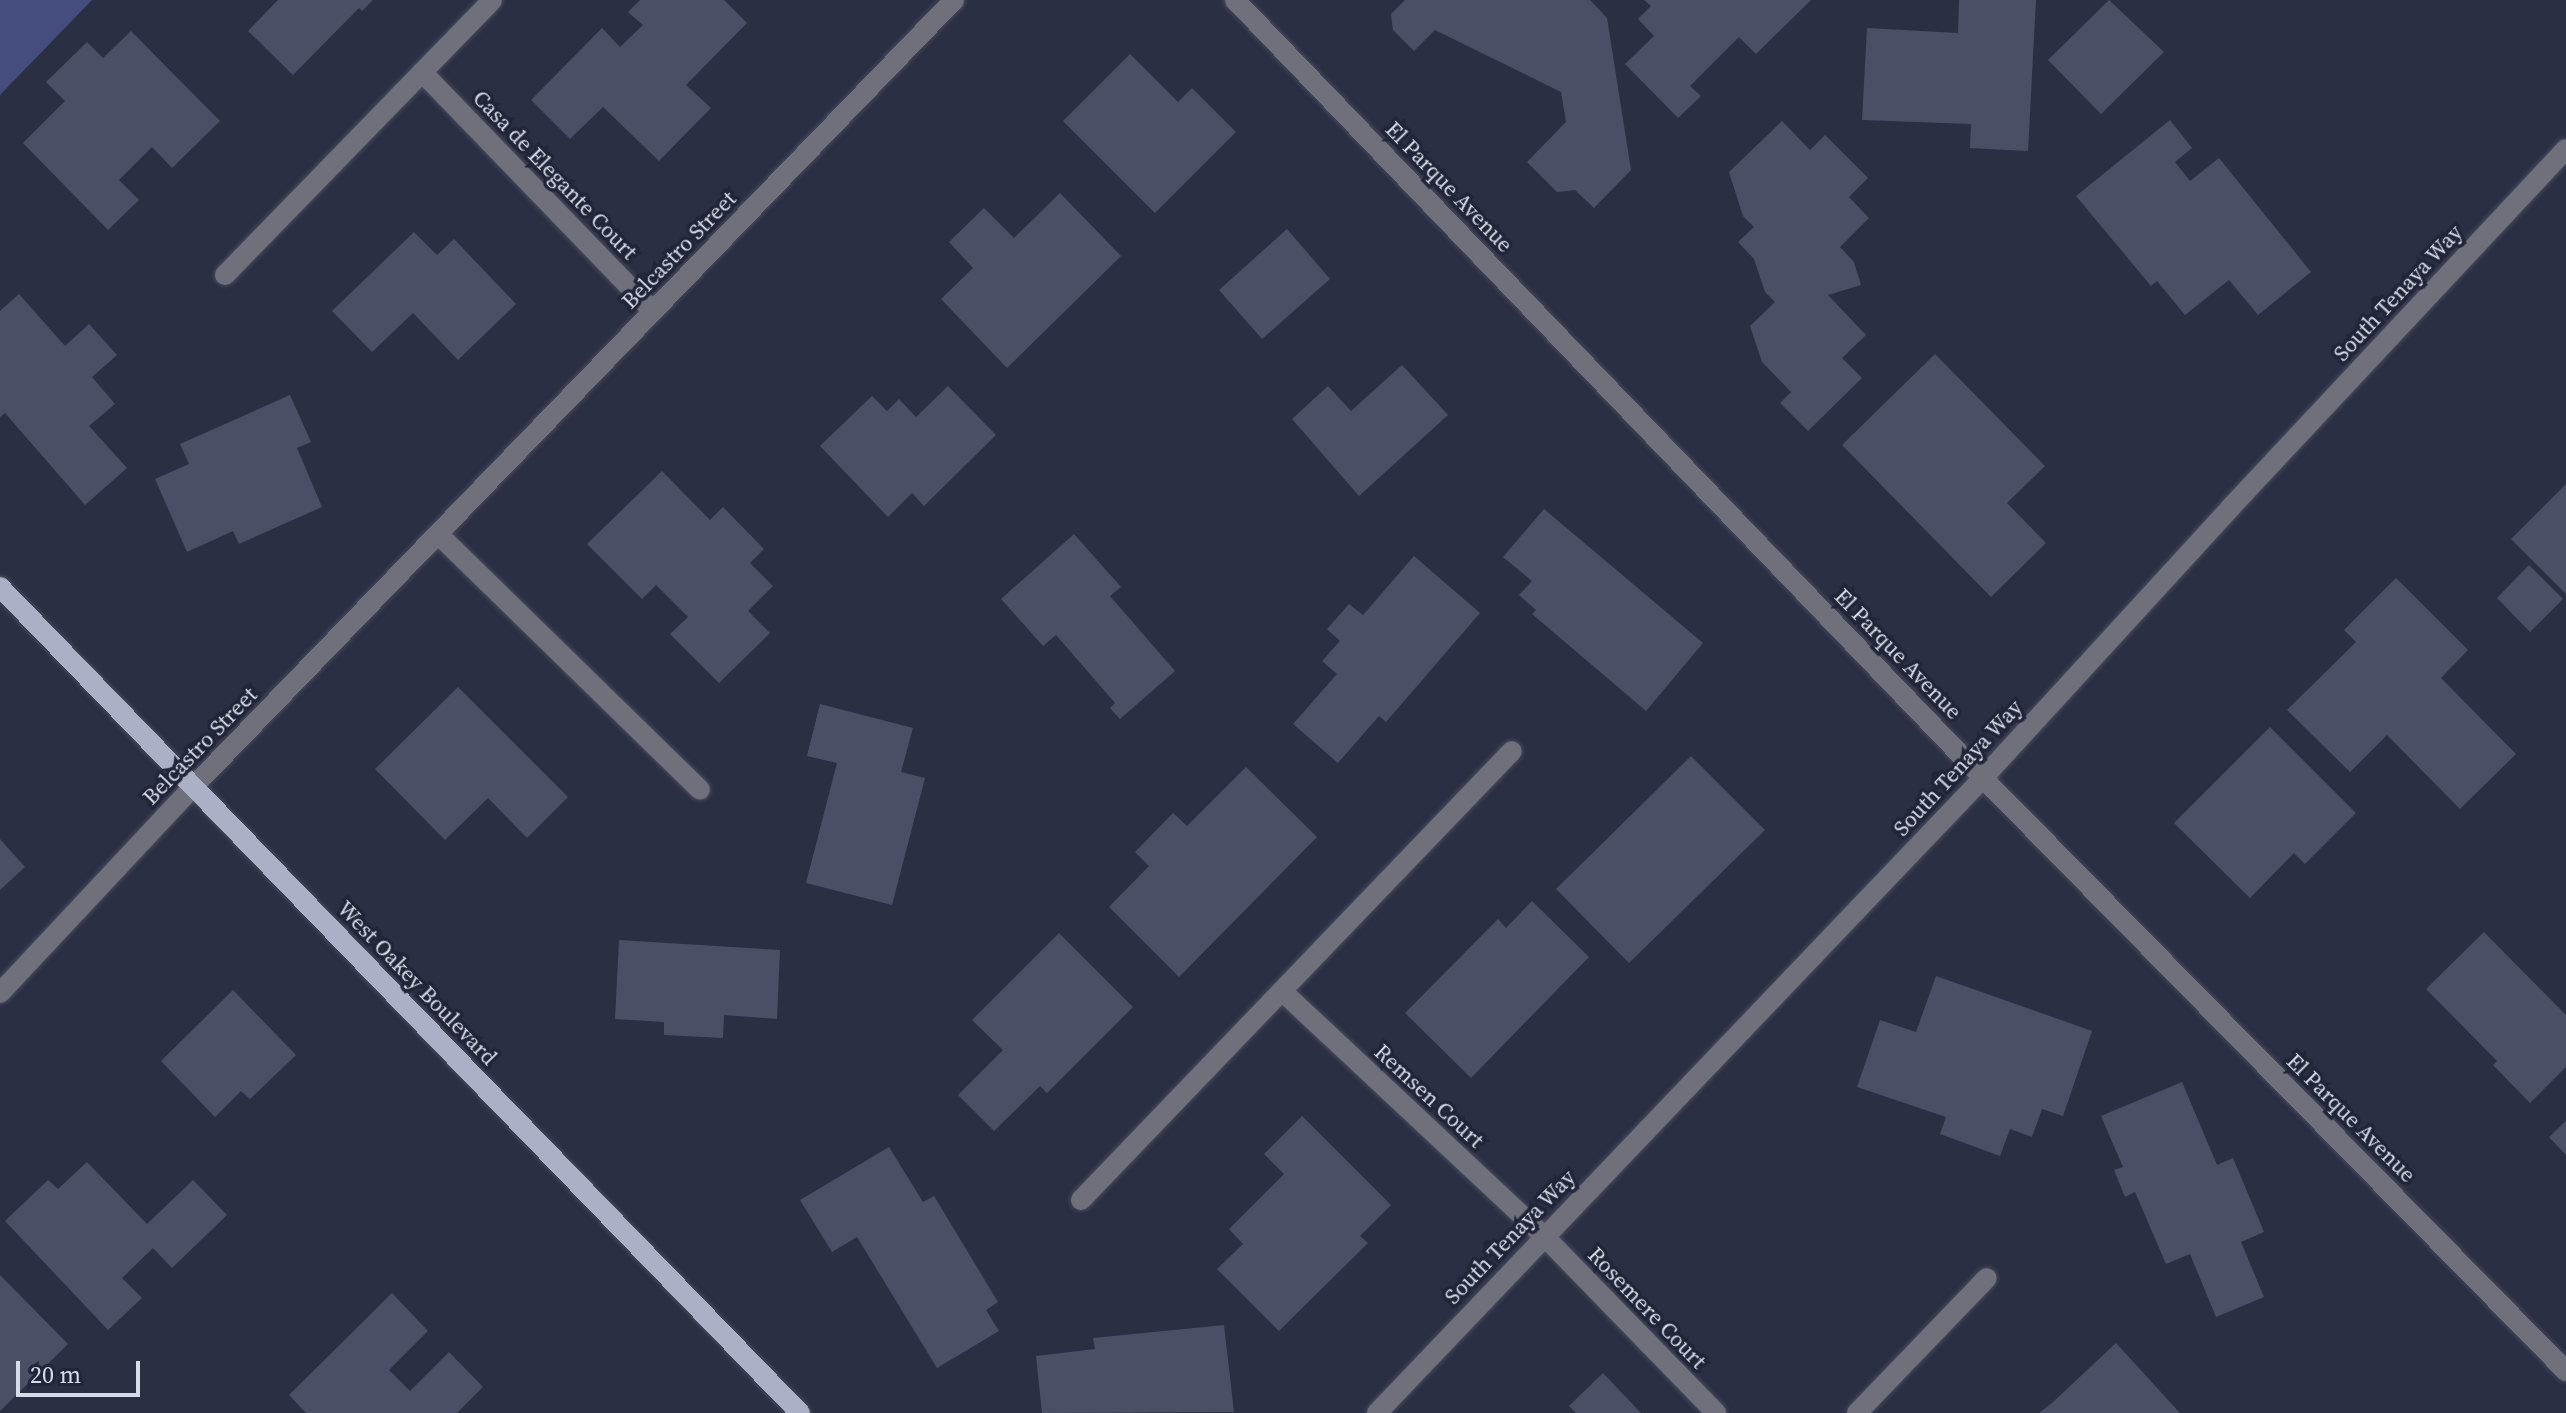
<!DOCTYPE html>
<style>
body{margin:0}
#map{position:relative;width:2566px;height:1413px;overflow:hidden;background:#2b2f43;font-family:"Source Serif 4",serif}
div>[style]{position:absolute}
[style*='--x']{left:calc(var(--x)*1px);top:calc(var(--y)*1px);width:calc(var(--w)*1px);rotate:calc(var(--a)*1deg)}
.green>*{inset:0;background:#454d7f}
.building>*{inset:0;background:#4b4f65}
.roads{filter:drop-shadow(0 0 2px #474a5d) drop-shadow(0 0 2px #474a5d)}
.minor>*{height:20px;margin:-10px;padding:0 10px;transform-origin:10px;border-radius:10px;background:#6e717b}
.major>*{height:20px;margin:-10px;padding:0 10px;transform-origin:10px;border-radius:10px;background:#acb0c6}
span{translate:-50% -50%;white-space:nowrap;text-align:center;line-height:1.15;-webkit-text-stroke:7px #212538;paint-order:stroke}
.street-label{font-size:22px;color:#d7dae7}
.scale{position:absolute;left:16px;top:1361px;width:124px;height:36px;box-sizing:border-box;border:4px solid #d7dae7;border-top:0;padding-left:10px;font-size:24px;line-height:28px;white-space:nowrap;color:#d7dae7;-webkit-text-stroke:6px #212538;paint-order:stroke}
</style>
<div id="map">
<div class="green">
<div style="clip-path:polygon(0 0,92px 0,0 95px)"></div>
</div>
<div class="building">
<div style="clip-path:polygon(278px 0,373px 0,362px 11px,359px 8px,293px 75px,248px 31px)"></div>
<div style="clip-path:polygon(640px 0,724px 0,747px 23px,686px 85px,711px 108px,659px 161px,603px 107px,570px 139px,531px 100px,602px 28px,620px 47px,643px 25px,628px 12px)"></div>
<div style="clip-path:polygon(1405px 0,1590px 0,1607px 18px,1631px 170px,1594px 208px,1575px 190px,1557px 192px,1527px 162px,1566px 122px,1561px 92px,1435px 30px,1414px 51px,1393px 30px,1391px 14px)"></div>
<div style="clip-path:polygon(1644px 0,1811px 0,1756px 54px,1739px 37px,1690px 86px,1701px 96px,1678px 118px,1625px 64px,1654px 36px,1638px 19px,1651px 6px)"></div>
<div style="clip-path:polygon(1959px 0,2036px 0,2028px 151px,1970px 148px,1971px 124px,1862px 120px,1867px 28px,1958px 33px)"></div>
<div style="clip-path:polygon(2109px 0,2164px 52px,2101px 114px,2048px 60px)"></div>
<div style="clip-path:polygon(131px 31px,220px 121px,172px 168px,152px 147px,119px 180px,139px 200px,108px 230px,23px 143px,65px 101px,46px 82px,87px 42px,103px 58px)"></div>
<div style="clip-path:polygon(1130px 54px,1178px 102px,1192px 88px,1236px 132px,1155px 213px,1063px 121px)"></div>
<div style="clip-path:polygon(2170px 120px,2192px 148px,2175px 162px,2190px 181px,2219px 158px,2311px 272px,2258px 315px,2229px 280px,2185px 315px,2157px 281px,2151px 286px,2076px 196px)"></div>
<div style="clip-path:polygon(1782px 121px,1810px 150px,1825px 135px,1868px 178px,1849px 197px,1869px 218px,1840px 247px,1854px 262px,1861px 285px,1828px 295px,1866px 335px,1842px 358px,1862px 378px,1808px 431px,1780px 403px,1791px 392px,1762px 362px,1750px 326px,1775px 302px,1765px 292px,1754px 259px,1738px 242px,1754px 227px,1743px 216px,1729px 172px)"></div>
<div style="clip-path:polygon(1060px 193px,1121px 256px,1007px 368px,941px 299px,973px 268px,949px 242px,984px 208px,1014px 238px)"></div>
<div style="clip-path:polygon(1287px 229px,1330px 279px,1262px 339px,1219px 290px)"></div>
<div style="clip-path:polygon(414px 232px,437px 255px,454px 239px,516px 304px,458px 360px,413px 313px,372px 352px,332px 311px)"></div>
<div style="clip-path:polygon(19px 294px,65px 346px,89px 324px,117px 355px,92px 377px,115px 404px,89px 426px,127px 468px,85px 505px,5px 413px,0 417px,0 311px)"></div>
<div style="clip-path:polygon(1935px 354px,2045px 466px,2007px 503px,2046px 543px,1991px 597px,1842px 445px)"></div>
<div style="clip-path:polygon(1402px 365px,1448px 415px,1359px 496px,1292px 419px,1328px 386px,1351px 411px)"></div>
<div style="clip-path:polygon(948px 386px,996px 435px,924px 506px,912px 493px,888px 517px,820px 446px,872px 396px,887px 411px,899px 399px,916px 417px)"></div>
<div style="clip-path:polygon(290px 395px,311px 442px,297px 448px,322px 507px,239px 544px,233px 531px,187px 552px,155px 479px,189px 464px,180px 444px)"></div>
<div style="clip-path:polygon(662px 471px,710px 520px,723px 507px,764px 549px,750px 563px,773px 586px,748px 611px,770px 633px,719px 683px,670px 634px,688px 617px,656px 585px,642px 599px,587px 544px)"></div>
<div style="clip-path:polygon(2566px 484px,2566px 594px,2511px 539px)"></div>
<div style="clip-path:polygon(1544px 509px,1703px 643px,1646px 711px,1532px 614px,1536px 610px,1519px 595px,1532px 581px,1503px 557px)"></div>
<div style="clip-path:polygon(1074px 534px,1121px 587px,1110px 596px,1175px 671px,1120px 719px,1110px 708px,1115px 703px,1056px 635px,1043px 646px,1001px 599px)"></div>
<div style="clip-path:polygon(1414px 556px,1480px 613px,1386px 722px,1379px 716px,1338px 763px,1293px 724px,1337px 674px,1322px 661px,1340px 641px,1327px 629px,1349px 604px,1363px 615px)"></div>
<div style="clip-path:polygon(2529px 565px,2563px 599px,2530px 632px,2497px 598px)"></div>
<div style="clip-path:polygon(2396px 578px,2468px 650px,2441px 678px,2516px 754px,2460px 809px,2387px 735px,2350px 772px,2287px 710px,2356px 642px,2344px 630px)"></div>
<div style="clip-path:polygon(458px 687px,568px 797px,527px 838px,488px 798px,445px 840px,375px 769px)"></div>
<div style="clip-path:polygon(820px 704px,913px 728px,901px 772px,925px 778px,892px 905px,806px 883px,837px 763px,807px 756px)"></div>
<div style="clip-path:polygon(2270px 727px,2356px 813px,2305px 864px,2294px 853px,2250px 898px,2174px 823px)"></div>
<div style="clip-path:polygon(1691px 756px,1765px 830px,1629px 963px,1556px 889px)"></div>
<div style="clip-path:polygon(1246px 767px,1317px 837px,1179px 977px,1109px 907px,1149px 866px,1135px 852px,1173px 813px,1187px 826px)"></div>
<div style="clip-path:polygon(0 839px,25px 867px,0 890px)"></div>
<div style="clip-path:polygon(1532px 901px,1589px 957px,1471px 1078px,1405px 1013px,1498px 919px,1506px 928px)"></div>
<div style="clip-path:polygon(2484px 932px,2566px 1015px,2566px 1067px,2530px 1103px,2493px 1065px,2497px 1061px,2426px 989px)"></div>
<div style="clip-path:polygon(1059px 933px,1133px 1007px,1047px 1093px,1040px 1086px,994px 1131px,958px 1095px,1003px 1050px,972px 1020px)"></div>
<div style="clip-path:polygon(619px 940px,780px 950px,777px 1019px,724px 1015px,723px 1038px,664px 1035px,664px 1022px,615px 1019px)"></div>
<div style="clip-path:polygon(1936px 976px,2092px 1031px,2063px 1116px,2042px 1109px,2032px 1137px,2010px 1129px,2000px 1156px,1940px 1134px,1946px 1117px,1857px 1087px,1880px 1020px,1916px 1032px)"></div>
<div style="clip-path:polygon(233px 990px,296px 1055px,250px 1099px,241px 1091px,215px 1117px,161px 1061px)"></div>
<div style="clip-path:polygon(2182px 1082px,2217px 1165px,2233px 1158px,2264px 1232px,2241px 1242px,2264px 1297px,2216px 1317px,2190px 1254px,2166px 1264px,2135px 1192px,2125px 1197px,2114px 1170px,2123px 1167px,2101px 1116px)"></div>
<div style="clip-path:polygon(1302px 1116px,1391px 1205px,1360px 1236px,1368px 1243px,1279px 1331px,1217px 1269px,1243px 1244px,1229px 1229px,1284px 1174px,1264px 1154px)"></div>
<div style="clip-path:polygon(2566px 1121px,2566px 1155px,2549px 1137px)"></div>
<div style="clip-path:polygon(889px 1147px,923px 1202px,934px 1196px,998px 1302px,986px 1310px,999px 1331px,937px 1368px,857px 1237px,832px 1252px,800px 1200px)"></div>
<div style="clip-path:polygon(87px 1162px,147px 1224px,193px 1180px,227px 1215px,172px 1268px,153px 1248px,122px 1278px,142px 1298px,108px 1330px,5px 1221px,48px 1180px,58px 1189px)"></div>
<div style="clip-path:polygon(0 1275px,68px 1344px,0 1411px)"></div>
<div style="clip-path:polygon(392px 1293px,428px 1331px,389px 1370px,410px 1391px,449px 1352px,483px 1387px,457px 1413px,306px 1413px,289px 1395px)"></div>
<div style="clip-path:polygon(1224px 1325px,1234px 1412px,1042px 1413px,1036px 1356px,1095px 1349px,1093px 1338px)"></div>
<div style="clip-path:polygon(2116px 1343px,2180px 1413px,2039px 1413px,2053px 1402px)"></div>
<div style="clip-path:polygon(1603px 1373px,1641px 1413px,1576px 1413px,1569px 1406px)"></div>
</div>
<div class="roads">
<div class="minor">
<div style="--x:1235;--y:0;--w:1079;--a:46.13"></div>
<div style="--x:1983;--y:778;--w:832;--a:45.49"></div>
<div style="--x:422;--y:72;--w:332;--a:46"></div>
<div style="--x:225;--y:275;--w:383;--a:-45.8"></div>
<div style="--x:438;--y:534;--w:366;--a:44.3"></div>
<div style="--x:1282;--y:991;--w:359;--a:43.1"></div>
<div style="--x:1544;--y:1236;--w:247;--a:45.8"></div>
<div style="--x:0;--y:993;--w:282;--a:-46.9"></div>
<div style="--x:193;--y:787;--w:1095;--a:-45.96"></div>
<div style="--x:1081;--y:1200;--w:622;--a:-46.17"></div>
<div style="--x:1377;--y:1413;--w:878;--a:-46.34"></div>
<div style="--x:1983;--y:778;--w:367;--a:-47.5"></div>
<div style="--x:2231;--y:507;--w:490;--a:-46.9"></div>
<div style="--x:1857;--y:1413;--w:187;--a:-46.1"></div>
</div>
<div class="major">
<div style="--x:0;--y:587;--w:1150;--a:45.92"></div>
</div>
</div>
<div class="street-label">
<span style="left:555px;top:175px;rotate:46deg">Casa de Elegante Court</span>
<span style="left:1449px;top:187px;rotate:46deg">El Parque Avenue</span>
<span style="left:679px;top:250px;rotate:-46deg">Belcastro Street</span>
<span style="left:2398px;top:293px;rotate:-47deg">South Tenaya Way</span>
<span style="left:1898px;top:654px;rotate:46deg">El Parque Avenue</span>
<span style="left:200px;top:746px;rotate:-46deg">Belcastro Street</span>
<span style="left:1958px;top:768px;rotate:-47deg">South Tenaya Way</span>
<span style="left:417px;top:983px;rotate:46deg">West Oakey Boulevard</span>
<span style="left:1429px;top:1096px;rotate:43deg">Remsen Court</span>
<span style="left:2351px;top:1118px;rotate:45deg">El Parque Avenue</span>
<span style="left:1510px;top:1237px;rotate:-46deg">South Tenaya Way</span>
<span style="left:1647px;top:1308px;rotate:46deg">Rosemere Court</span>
</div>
<div class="scale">20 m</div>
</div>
